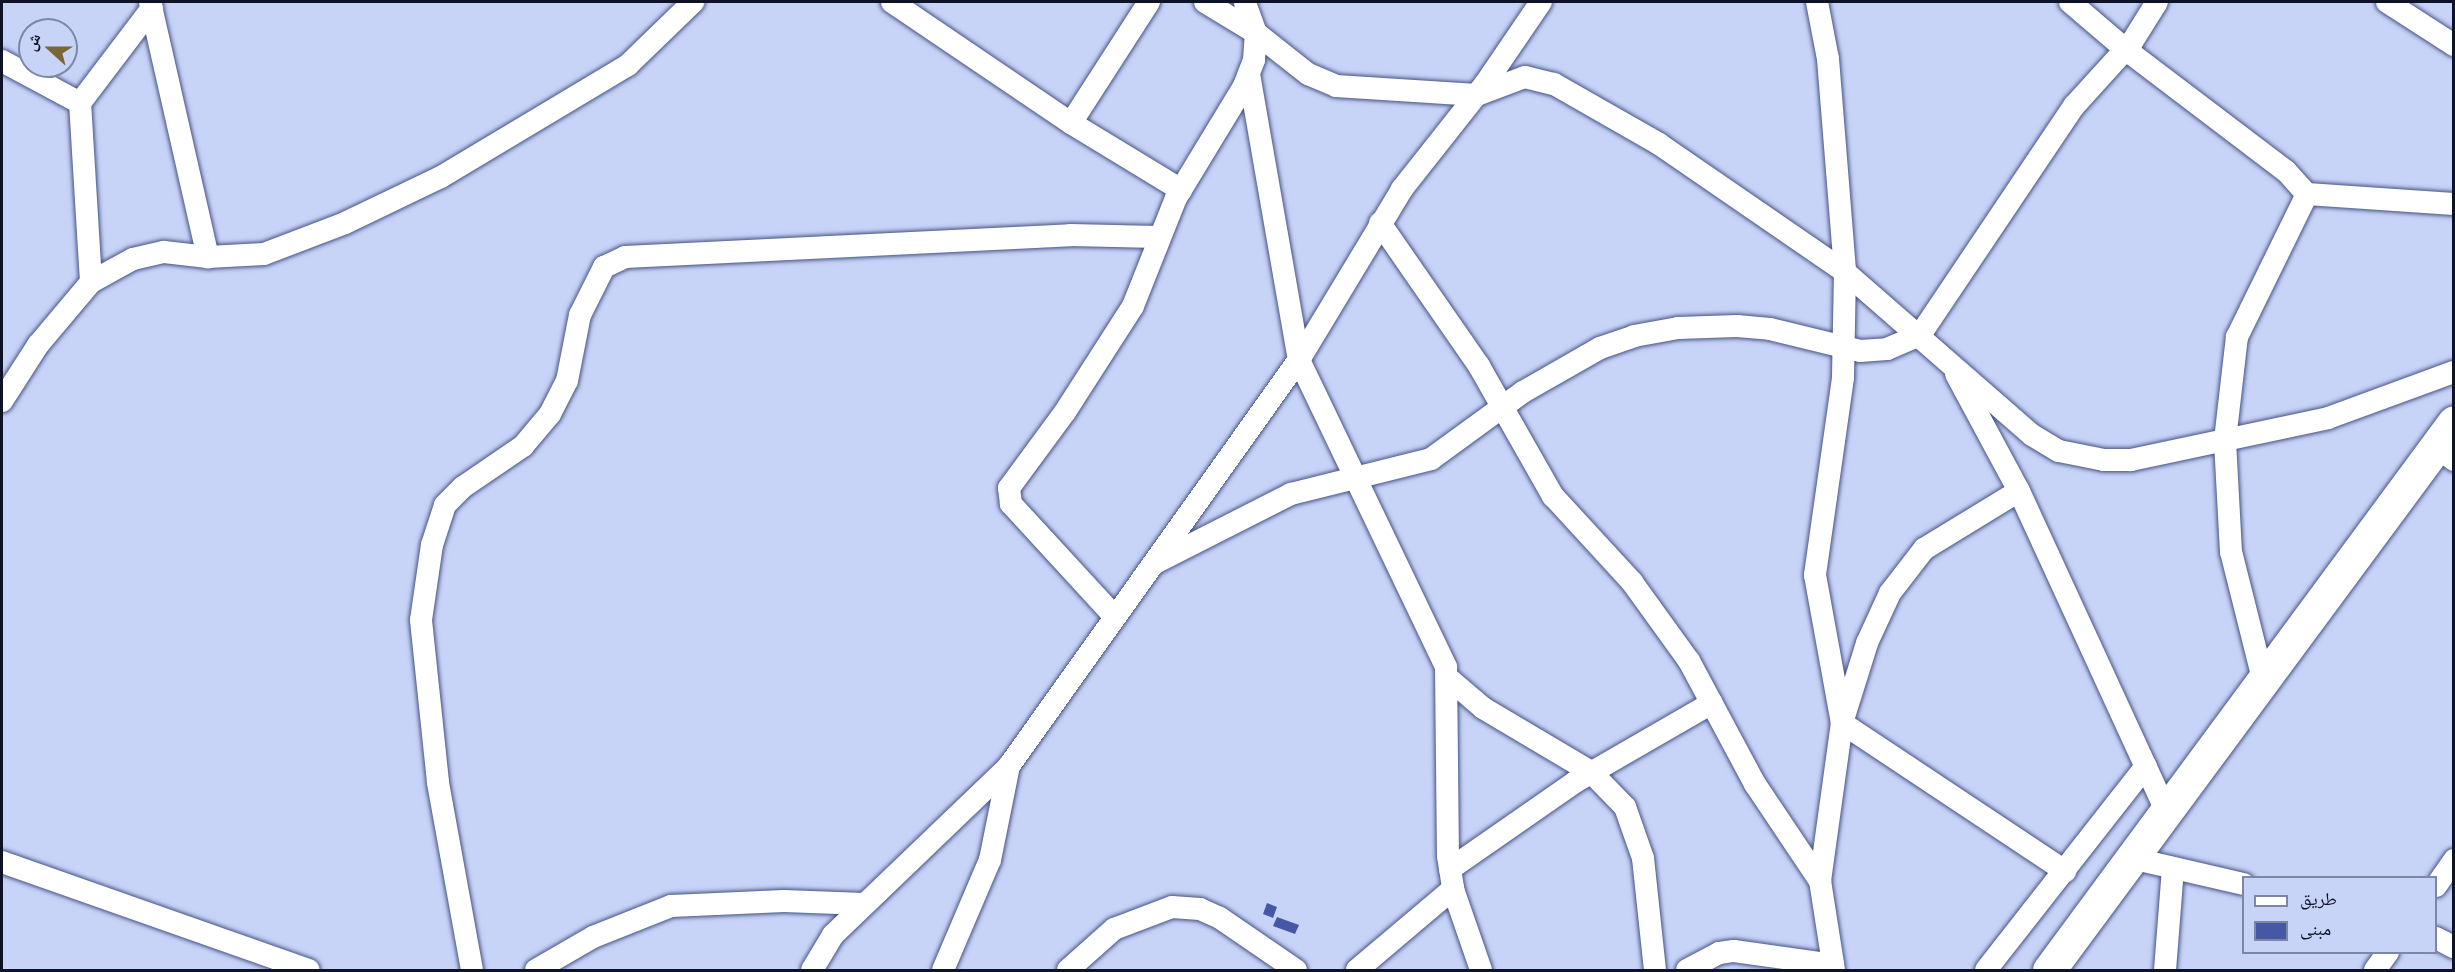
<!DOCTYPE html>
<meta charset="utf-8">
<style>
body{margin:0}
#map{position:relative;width:2455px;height:972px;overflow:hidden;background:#c7d3f7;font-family:"Alegreya Sans","Noto Naskh Arabic",sans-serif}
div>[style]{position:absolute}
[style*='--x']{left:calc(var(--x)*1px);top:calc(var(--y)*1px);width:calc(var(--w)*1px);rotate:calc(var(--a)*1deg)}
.building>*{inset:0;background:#4658a5}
.roads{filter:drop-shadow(0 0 2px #455387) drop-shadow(0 0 2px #455387)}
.minor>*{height:22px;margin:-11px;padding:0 11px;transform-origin:11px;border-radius:11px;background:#fff}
.trunk>*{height:33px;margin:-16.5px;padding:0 16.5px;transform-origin:16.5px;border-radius:16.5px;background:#fff}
span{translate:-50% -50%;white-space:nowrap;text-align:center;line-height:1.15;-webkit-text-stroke:6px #c7d3f7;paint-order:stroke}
.frame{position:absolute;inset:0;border:3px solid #0d1227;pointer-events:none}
.legend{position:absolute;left:2242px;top:876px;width:195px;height:78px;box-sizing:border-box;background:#c7d3f7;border:2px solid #7d86a4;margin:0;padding:8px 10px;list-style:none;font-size:18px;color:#0d1227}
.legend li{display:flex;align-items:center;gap:12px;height:30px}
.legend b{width:30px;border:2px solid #7d86a4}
.north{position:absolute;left:18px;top:18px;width:60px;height:60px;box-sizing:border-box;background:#c7d3f7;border:2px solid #7d86a4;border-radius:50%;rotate:291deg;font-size:16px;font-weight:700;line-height:24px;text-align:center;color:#0d1227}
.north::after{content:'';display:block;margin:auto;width:21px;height:27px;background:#796836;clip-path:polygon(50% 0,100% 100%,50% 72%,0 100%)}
</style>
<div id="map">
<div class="building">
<div style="clip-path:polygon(1267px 903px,1277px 907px,1273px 918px,1263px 914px)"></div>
<div style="clip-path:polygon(1277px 917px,1299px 925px,1295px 934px,1273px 926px)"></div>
</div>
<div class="roads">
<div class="minor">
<div style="--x:150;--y:2;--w:262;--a:77.2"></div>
<div style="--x:892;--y:2;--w:216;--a:34.1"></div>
<div style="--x:1071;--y:123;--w:129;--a:31.3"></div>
<div style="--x:1205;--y:2;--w:60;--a:31.3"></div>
<div style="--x:1256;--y:33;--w:66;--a:38.3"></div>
<div style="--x:1308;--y:74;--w:30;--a:23"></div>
<div style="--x:1336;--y:86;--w:141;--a:3.7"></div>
<div style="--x:1477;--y:95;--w:51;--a:-20.6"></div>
<div style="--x:1525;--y:77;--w:30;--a:14"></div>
<div style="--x:1554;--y:84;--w:121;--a:29.7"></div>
<div style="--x:1659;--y:144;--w:226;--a:34.5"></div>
<div style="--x:1845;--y:272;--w:248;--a:41.1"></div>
<div style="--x:2032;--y:435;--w:31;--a:31"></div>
<div style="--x:2059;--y:451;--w:46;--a:11.3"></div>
<div style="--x:2104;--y:460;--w:27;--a:0"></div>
<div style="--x:2131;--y:460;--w:201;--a:-12"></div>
<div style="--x:2328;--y:418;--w:134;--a:-20.1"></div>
<div style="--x:1817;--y:2;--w:58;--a:79.1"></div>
<div style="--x:1828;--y:59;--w:214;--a:85.4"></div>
<div style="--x:1845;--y:272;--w:106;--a:91.1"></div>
<div style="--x:1843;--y:378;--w:199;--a:98.1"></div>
<div style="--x:1815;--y:575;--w:150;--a:79.7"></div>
<div style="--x:1842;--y:723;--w:268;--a:33.6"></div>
<div style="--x:2070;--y:2;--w:72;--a:40.5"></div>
<div style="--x:2125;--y:49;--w:202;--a:37.2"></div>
<div style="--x:2286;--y:171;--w:31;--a:48"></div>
<div style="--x:2307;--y:194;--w:147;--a:3.9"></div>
<div style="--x:2387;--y:2;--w:80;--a:32.7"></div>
<div style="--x:2;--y:61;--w:89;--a:28.3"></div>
<div style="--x:1249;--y:74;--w:290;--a:80.1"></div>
<div style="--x:1299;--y:360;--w:340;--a:64.4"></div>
<div style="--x:1446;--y:667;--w:189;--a:89.4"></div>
<div style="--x:1448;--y:856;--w:33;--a:81"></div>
<div style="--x:1453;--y:889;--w:86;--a:70.9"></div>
<div style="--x:1071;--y:123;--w:144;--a:-57.2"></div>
<div style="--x:1380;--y:223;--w:174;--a:55.3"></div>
<div style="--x:1479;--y:366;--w:150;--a:60.4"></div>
<div style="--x:1553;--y:496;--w:117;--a:47.4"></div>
<div style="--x:1632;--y:582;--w:97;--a:54.2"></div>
<div style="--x:1689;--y:661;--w:140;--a:61.8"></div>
<div style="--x:1755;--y:784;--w:117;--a:56.2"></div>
<div style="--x:91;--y:282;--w:179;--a:-93.5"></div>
<div style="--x:80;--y:103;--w:119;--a:-52.8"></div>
<div style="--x:1956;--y:374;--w:133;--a:61.7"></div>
<div style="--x:2019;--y:491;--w:352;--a:65.3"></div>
<div style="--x:2;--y:401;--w:67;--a:-57.3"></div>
<div style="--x:38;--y:345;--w:82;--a:-49.9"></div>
<div style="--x:91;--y:282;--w:48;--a:-28.7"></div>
<div style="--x:133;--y:259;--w:32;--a:-13"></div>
<div style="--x:164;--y:252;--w:44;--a:6.5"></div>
<div style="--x:208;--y:257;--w:56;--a:-3.1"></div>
<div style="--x:264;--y:254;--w:87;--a:-20.9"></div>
<div style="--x:345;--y:223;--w:106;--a:-25.6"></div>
<div style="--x:441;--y:177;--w:218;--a:-30.9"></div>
<div style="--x:628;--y:65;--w:91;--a:-44.1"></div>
<div style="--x:2436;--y:446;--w:23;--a:38"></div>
<div style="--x:1155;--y:563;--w:153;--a:-26.9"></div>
<div style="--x:1291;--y:494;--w:144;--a:-14"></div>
<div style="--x:1431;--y:459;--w:114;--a:-36.1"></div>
<div style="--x:1523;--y:392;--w:89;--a:-29.7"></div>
<div style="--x:1600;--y:348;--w:36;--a:-19"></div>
<div style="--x:1634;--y:336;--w:45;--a:-10.3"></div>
<div style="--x:1678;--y:328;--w:59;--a:-1.9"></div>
<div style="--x:1737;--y:326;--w:33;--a:5"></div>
<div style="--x:1770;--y:329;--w:93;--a:13.7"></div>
<div style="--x:1860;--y:351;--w:27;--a:-4"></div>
<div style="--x:1887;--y:349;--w:36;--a:-23"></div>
<div style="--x:1920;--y:335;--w:276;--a:-56.1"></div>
<div style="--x:2074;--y:106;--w:86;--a:-47.8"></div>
<div style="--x:2132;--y:42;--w:47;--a:-58"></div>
<div style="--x:1115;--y:617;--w:154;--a:-132.6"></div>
<div style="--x:1011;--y:504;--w:16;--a:-97"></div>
<div style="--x:1009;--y:488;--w:94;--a:-53.6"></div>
<div style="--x:1065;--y:412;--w:126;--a:-57.3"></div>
<div style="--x:1133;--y:306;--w:116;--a:-68.3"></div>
<div style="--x:1176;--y:198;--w:131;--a:-58.7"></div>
<div style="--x:1244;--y:86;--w:28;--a:-69"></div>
<div style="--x:1254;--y:60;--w:27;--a:-86"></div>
<div style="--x:1256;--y:33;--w:33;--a:-110"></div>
<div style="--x:1448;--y:678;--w:46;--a:40.6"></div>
<div style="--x:1483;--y:708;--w:126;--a:30.7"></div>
<div style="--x:1591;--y:772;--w:49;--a:45.8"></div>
<div style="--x:1625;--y:807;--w:54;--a:70.6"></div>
<div style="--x:1643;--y:858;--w:113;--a:83.9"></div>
<div style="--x:2263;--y:679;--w:131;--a:-104.1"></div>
<div style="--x:2231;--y:552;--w:112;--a:-93.1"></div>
<div style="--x:2225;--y:440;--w:104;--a:-83.4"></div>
<div style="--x:2237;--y:337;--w:159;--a:-63.9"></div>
<div style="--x:2131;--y:858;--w:116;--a:13"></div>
<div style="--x:2;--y:862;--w:325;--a:19.4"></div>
<div style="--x:1450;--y:869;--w:152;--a:-34.8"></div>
<div style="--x:1575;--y:782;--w:158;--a:-30"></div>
<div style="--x:2436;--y:886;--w:32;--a:-55"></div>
<div style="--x:2436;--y:938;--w:20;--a:27"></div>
<div style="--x:472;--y:970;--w:191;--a:-100.3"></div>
<div style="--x:438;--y:782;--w:163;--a:-96"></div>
<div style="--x:421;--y:620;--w:76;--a:-81.7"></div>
<div style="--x:432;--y:545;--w:42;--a:-72"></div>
<div style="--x:445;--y:505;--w:25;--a:-45"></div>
<div style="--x:463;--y:487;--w:73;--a:-34.3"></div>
<div style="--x:523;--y:446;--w:42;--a:-49.8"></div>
<div style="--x:550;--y:414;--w:37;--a:-63"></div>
<div style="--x:567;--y:381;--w:67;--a:-78.9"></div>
<div style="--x:580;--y:315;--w:54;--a:-63.4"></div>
<div style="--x:604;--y:267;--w:23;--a:-25"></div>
<div style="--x:625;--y:257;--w:446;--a:-2.8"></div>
<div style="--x:1070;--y:235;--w:89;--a:1.3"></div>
<div style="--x:536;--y:970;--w:66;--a:-30.1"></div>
<div style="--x:593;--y:937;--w:84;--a:-21.7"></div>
<div style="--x:671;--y:906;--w:113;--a:-2.5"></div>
<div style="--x:784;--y:901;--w:80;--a:2.1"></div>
<div style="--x:812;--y:970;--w:41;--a:-59"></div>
<div style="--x:833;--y:935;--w:244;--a:-43.8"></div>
<div style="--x:1009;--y:766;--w:499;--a:-54.5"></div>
<div style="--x:1299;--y:360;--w:200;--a:-58.9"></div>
<div style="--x:1402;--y:189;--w:134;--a:-51.7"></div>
<div style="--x:1485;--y:84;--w:99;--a:-55.7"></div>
<div style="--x:943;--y:970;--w:120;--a:-66.9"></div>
<div style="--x:990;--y:860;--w:96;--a:-78.6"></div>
<div style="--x:1068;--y:970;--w:62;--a:-41.7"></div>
<div style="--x:1114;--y:929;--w:62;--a:-20.8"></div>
<div style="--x:1172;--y:907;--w:28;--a:4"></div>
<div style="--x:1200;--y:909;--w:22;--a:24"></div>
<div style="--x:1220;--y:918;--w:92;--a:34.4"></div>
<div style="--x:1357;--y:970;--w:126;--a:-40.2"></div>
<div style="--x:1687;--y:970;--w:36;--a:-28"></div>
<div style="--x:1719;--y:953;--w:15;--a:-8"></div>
<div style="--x:1734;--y:951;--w:100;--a:8"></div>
<div style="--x:1834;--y:970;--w:90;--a:-98.9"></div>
<div style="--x:1820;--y:881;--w:160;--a:-82.1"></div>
<div style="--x:1842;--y:723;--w:84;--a:-72.6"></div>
<div style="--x:1867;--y:643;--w:55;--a:-65.3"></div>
<div style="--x:1890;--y:593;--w:56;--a:-52.3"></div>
<div style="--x:1924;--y:549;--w:111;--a:-31.4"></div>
<div style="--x:1986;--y:970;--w:259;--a:-51.9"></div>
<div style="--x:2165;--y:970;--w:102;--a:-85.5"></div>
<div style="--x:2375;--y:970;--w:22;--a:-54"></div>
</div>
<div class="trunk">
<div style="--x:2049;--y:970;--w:681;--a:-53.53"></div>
</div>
</div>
<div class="frame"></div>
<ul class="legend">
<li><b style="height:8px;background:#fff"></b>طريق</li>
<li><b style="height:16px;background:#4658a5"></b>مبنى</li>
</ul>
<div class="north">ش</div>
</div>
